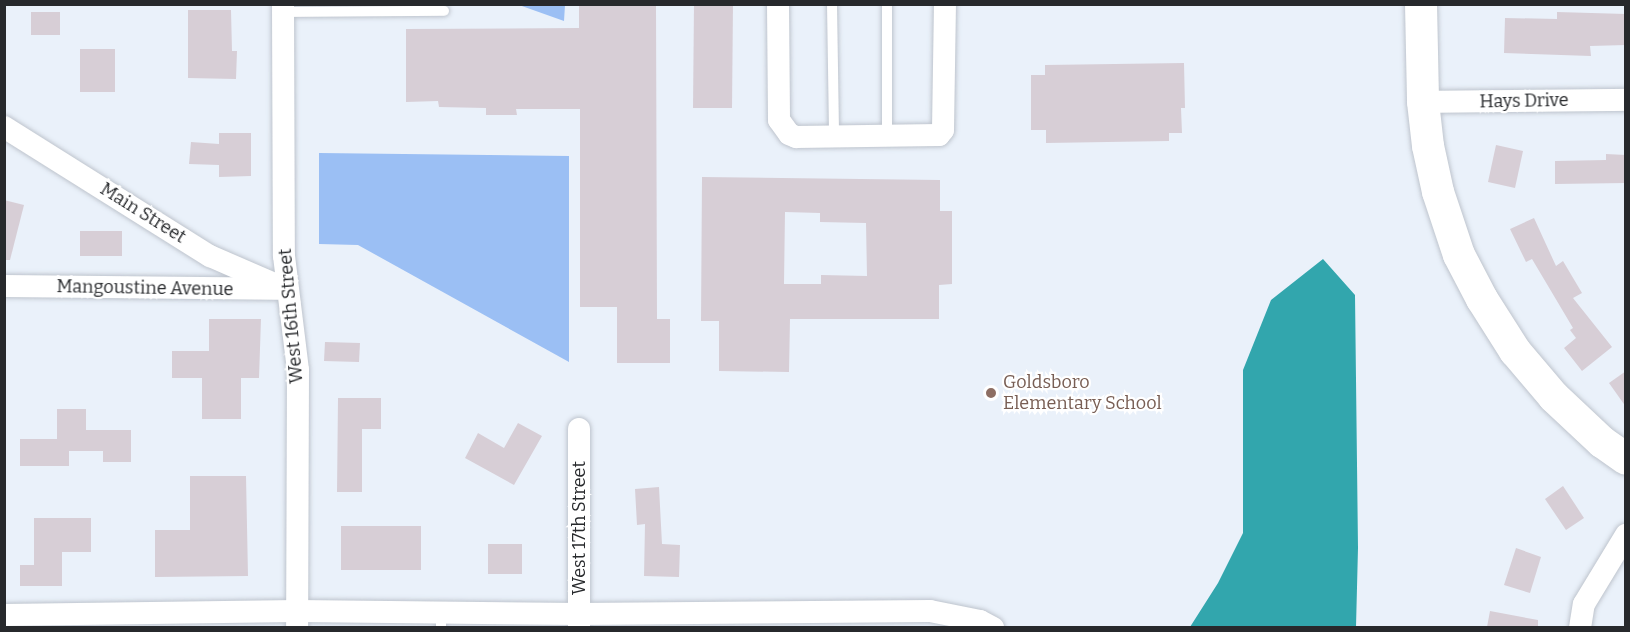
<!DOCTYPE html>
<style>
body{margin:0}
#map{position:relative;width:1630px;height:632px;overflow:hidden;background:#eaf1fa;font-family:Bitter,serif}
div>[style]{position:absolute}
[style*='--x']{left:calc(var(--x)*1px);top:calc(var(--y)*1px);width:calc(var(--w)*1px);rotate:calc(var(--a)*1deg)}
.green>*{inset:0;background:#9bbff4}
.water>*{inset:0;background:#32a6ad}
.building>*{inset:0;background:#d7ced6}
.roads{filter:drop-shadow(0 0 2px #bec4cd) drop-shadow(0 0 2px #bec4cd)}
.lane>*{height:10px;margin:-5px;padding:0 5px;transform-origin:5px;border-radius:5px;background:#fff}
.street>*{height:22px;margin:-11px;padding:0 11px;transform-origin:11px;border-radius:11px;background:#fff}
.secondary>*{height:32px;margin:-16px;padding:0 16px;transform-origin:16px;border-radius:16px;background:#fff}
.dots>*{width:16px;height:16px;translate:-50% -50%;box-sizing:border-box;border:3px solid #fff;border-radius:50%}
span{translate:-50% -50%;white-space:nowrap;text-align:center;line-height:1.15;-webkit-text-stroke:4.5px #fff;paint-order:stroke}
.street-label{font-size:18px;color:#27292c}
.education-label{font-size:18px;color:#785e54}
.left{translate:0 -50%;text-align:left}
.frame{position:absolute;inset:0;border:6px solid #27292c;pointer-events:none}
</style>
<div id="map">
<div class="green">
<div style="clip-path:polygon(519px 5px,565px 5px,564px 21px)"></div>
<div style="clip-path:polygon(319px 153px,569px 156px,569px 362px,358px 245px,319px 244px)"></div>
</div>
<div class="water">
<div style="clip-path:polygon(1323px 259px,1355px 295px,1358px 548px,1356px 627px,1190px 627px,1218px 583px,1243px 533px,1243px 370px,1271px 300px)"></div>
</div>
<div class="building">
<div style="clip-path:polygon(579px 4px,656px 4px,657px 319px,670px 319px,670px 363px,617px 363px,617px 307px,580px 307px,580px 109px,516px 109px,517px 115px,486px 115px,486px 108px,439px 107px,438px 101px,406px 102px,406px 29px,579px 28px)"></div>
<div style="clip-path:polygon(694px 4px,733px 4px,732px 108px,693px 108px)"></div>
<div style="clip-path:polygon(188px 10px,231px 10px,232px 51px,237px 51px,236px 79px,188px 78px)"></div>
<div style="clip-path:polygon(31px 12px,60px 12px,60px 35px,31px 35px)"></div>
<div style="clip-path:polygon(1557px 12px,1626px 14px,1626px 45px,1590px 46px,1591px 56px,1504px 53px,1505px 18px,1557px 19px)"></div>
<div style="clip-path:polygon(80px 49px,115px 49px,115px 92px,80px 92px)"></div>
<div style="clip-path:polygon(1184px 63px,1185px 108px,1181px 108px,1182px 133px,1169px 133px,1169px 141px,1046px 143px,1046px 130px,1031px 130px,1031px 75px,1045px 75px,1045px 65px)"></div>
<div style="clip-path:polygon(219px 133px,251px 133px,251px 176px,219px 177px,219px 165px,189px 164px,191px 142px,219px 144px)"></div>
<div style="clip-path:polygon(1496px 145px,1523px 151px,1515px 188px,1488px 182px)"></div>
<div style="clip-path:polygon(1606px 154px,1626px 155px,1626px 183px,1555px 184px,1555px 161px,1606px 160px)"></div>
<div style="clip-path:polygon(evenodd,702px 177px,940px 180px,940px 211px,952px 211px,952px 284px,939px 285px,939px 319px,790px 319px,789px 372px,719px 371px,719px 321px,701px 321px,702px 177px,785px 212px,820px 213px,820px 222px,866px 223px,867px 276px,821px 275px,821px 284px,784px 284px,785px 212px)"></div>
<div style="clip-path:polygon(4px 200px,24px 205px,10px 260px,4px 260px)"></div>
<div style="clip-path:polygon(1534px 218px,1556px 266px,1563px 261px,1582px 293px,1573px 298px,1612px 347px,1582px 371px,1564px 348px,1576px 338px,1570px 330px,1573px 328px,1532px 259px,1526px 262px,1510px 229px)"></div>
<div style="clip-path:polygon(80px 231px,122px 231px,122px 256px,80px 256px)"></div>
<div style="clip-path:polygon(209px 319px,261px 319px,259px 378px,241px 378px,241px 419px,202px 419px,202px 378px,172px 378px,172px 351px,209px 351px)"></div>
<div style="clip-path:polygon(325px 342px,360px 343px,359px 362px,324px 361px)"></div>
<div style="clip-path:polygon(1626px 371px,1626px 407px,1609px 383px)"></div>
<div style="clip-path:polygon(338px 398px,381px 398px,381px 429px,362px 429px,362px 492px,337px 492px)"></div>
<div style="clip-path:polygon(57px 409px,86px 409px,86px 430px,131px 430px,131px 462px,103px 462px,103px 451px,69px 451px,69px 466px,20px 466px,20px 439px,57px 439px)"></div>
<div style="clip-path:polygon(518px 423px,542px 436px,514px 485px,465px 458px,478px 433px,504px 448px)"></div>
<div style="clip-path:polygon(190px 476px,246px 476px,248px 576px,155px 577px,155px 530px,190px 530px)"></div>
<div style="clip-path:polygon(1563px 486px,1584px 518px,1566px 530px,1545px 499px)"></div>
<div style="clip-path:polygon(659px 487px,662px 544px,680px 545px,679px 577px,644px 576px,645px 524px,637px 525px,635px 489px)"></div>
<div style="clip-path:polygon(34px 518px,91px 518px,91px 552px,62px 552px,62px 586px,20px 586px,20px 565px,34px 565px)"></div>
<div style="clip-path:polygon(341px 526px,421px 526px,421px 570px,341px 570px)"></div>
<div style="clip-path:polygon(488px 544px,522px 544px,522px 574px,488px 574px)"></div>
<div style="clip-path:polygon(1516px 548px,1541px 557px,1530px 593px,1504px 585px)"></div>
<div style="clip-path:polygon(1490px 611px,1538px 620px,1538px 627px,1487px 627px)"></div>
</div>
<div class="roads">
<div class="lane">
<div style="--x:832;--y:4;--w:132;--a:89.1"></div>
<div style="--x:283;--y:12;--w:161;--a:-0.4"></div>
<div style="--x:887;--y:136;--w:132;--a:-90"></div>
<div style="--x:441;--y:628;--w:16;--a:-90"></div>
</div>
<div class="street">
<div style="--x:283;--y:4;--w:252;--a:89.8"></div>
<div style="--x:284;--y:256;--w:115;--a:83"></div>
<div style="--x:298;--y:370;--w:258;--a:90.2"></div>
<div style="--x:778;--y:4;--w:116;--a:89.5"></div>
<div style="--x:779;--y:120;--w:17;--a:54"></div>
<div style="--x:789;--y:134;--w:8;--a:23"></div>
<div style="--x:796;--y:137;--w:143;--a:-0.8"></div>
<div style="--x:939;--y:135;--w:6;--a:-51"></div>
<div style="--x:943;--y:130;--w:126;--a:-89.1"></div>
<div style="--x:1423;--y:102;--w:203;--a:-0.6"></div>
<div style="--x:4;--y:127;--w:243;--a:32.1"></div>
<div style="--x:210;--y:256;--w:83;--a:23.5"></div>
<div style="--x:4;--y:286;--w:272;--a:0.6"></div>
<div style="--x:4;--y:615;--w:293;--a:-0.8"></div>
<div style="--x:297;--y:611;--w:282;--a:0.6"></div>
<div style="--x:579;--y:614;--w:351;--a:-0.5"></div>
<div style="--x:930;--y:611;--w:51;--a:11.3"></div>
<div style="--x:980;--y:621;--w:15;--a:28"></div>
<div style="--x:579;--y:628;--w:199;--a:-90"></div>
<div style="--x:1580;--y:628;--w:24;--a:-81"></div>
<div style="--x:1584;--y:604;--w:81;--a:-58.7"></div>
</div>
<div class="secondary">
<div style="--x:1421;--y:4;--w:98;--a:88.8"></div>
<div style="--x:1423;--y:102;--w:44;--a:83.5"></div>
<div style="--x:1428;--y:146;--w:47;--a:77.7"></div>
<div style="--x:1438;--y:192;--w:66;--a:71.6"></div>
<div style="--x:1459;--y:255;--w:50;--a:62.4"></div>
<div style="--x:1482;--y:299;--w:62;--a:57.6"></div>
<div style="--x:1515;--y:351;--w:60;--a:49.7"></div>
<div style="--x:1554;--y:397;--w:66;--a:43.2"></div>
<div style="--x:1602;--y:442;--w:29;--a:35"></div>
</div>
</div>
<div class="dots">
<div style="left:991px;top:393px;background:#8d6e63"></div>
</div>
<div class="street-label">
<span style="left:1524px;top:101px;rotate:-1deg">Hays Drive</span>
<span style="left:143px;top:213px;rotate:32deg">Main Street</span>
<span style="left:145px;top:288px;rotate:1deg">Mangoustine Avenue</span>
<span style="left:291px;top:316px;rotate:-95deg">West 16th Street</span>
<span style="left:579px;top:528px;rotate:-90deg">West 17th Street</span>
</div>
<div class="education-label">
<span class="left" style="left:1003px;top:393px">Goldsboro<br>Elementary School</span>
</div>
<div class="frame"></div>
</div>
